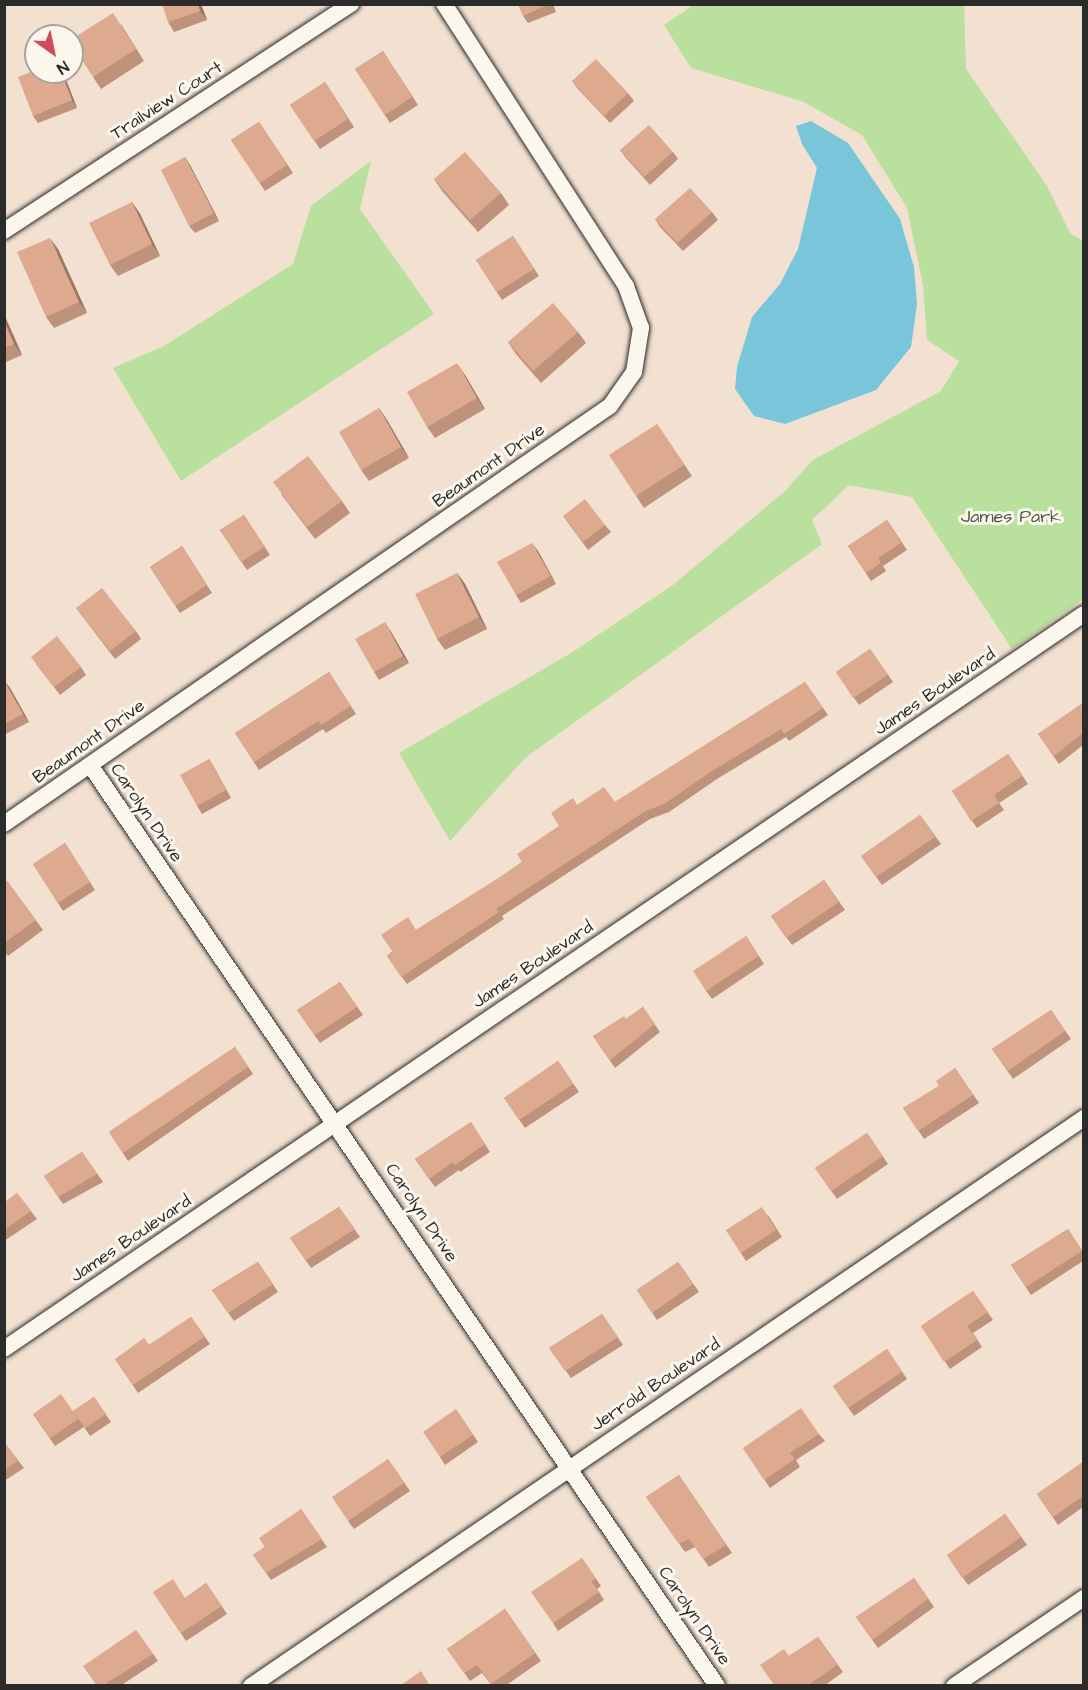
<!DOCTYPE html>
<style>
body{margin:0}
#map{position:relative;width:1088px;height:1690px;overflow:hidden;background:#f2e0d0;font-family:"Architects Daughter",sans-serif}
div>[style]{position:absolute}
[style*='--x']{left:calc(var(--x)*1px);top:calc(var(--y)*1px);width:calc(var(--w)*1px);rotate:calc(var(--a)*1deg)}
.green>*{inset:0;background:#b9e09c}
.water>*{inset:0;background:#79c5d9}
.roads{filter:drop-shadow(0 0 2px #2b2b2b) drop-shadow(0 0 2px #2b2b2b)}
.minor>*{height:16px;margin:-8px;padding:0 8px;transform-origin:8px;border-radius:8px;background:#fbf7ec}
.wall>*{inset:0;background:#be927b}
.shaded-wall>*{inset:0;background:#9b7764}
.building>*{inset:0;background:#ddaa8f}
span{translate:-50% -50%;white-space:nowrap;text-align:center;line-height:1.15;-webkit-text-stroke:6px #fbf7ec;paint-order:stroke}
.street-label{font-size:18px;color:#2b2b2b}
.park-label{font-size:18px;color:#4e5847}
.frame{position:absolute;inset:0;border:6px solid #2b2b2b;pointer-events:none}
.north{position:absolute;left:24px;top:24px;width:60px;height:60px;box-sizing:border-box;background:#fbf7ec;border:2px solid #a8a59f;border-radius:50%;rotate:147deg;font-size:16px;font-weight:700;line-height:24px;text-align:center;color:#2b2b2b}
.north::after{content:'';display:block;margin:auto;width:21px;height:27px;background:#d1495b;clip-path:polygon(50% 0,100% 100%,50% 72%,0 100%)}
</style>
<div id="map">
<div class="green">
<div style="clip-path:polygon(695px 4px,964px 5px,966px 69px,1047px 186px,1070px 233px,1083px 241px,1083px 599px,1012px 649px,912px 497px,849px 485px,812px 520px,822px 544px,525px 758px,450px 841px,399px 753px,571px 653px,673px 585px,785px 491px,813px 460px,941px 391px,959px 361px,927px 340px,923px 285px,907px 208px,862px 135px,804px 102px,691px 68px,664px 25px)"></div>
<div style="clip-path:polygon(371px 161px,360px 209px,434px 314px,181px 481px,113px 368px,164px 346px,293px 264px,311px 206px)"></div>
</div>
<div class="water">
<div style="clip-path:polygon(811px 121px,848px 143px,900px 219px,914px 267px,917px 304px,911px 347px,876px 390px,785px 424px,754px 416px,735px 389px,737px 367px,752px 317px,780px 284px,798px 249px,817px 168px,802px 144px,796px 126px)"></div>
</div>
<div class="roads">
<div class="minor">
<div style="--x:4;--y:231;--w:415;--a:-33.2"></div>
<div style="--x:90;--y:765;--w:1114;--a:55.75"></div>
<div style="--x:4;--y:824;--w:736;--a:-34.6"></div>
<div style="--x:610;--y:406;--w:42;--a:-54.8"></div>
<div style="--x:634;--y:372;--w:45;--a:-81"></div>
<div style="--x:641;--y:328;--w:45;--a:-109.7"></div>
<div style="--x:626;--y:286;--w:336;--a:-122.8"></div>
<div style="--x:4;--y:1349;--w:1306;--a:-34.24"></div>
<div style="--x:251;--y:1686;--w:1008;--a:-34.29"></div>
<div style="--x:954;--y:1686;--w:157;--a:-34.1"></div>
</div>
</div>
<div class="wall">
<div style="clip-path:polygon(201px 4px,207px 20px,174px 32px,168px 22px)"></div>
<div style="clip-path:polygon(518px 4px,553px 4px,556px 12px,528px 23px,523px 16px)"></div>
<div style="clip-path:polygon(121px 24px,144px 61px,101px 89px,93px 77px)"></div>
<div style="clip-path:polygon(383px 51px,418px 105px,390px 123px,355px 69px)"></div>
<div style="clip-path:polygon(63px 72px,77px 108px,38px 123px,33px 116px)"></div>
<div style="clip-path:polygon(572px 81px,628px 93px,634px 101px,610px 123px,578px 89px)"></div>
<div style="clip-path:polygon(325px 82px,354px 127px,320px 149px,290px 105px)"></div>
<div style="clip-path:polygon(259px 122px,293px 173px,265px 191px,231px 140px)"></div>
<div style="clip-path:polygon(620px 150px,673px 152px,678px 159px,650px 185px,626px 158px)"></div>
<div style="clip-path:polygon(185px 157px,190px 165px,219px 221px,195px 233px,189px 226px)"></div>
<div style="clip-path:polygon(434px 179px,501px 193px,509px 205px,478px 232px,442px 191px)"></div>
<div style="clip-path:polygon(132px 202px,140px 214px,160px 256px,118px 276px,110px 265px)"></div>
<div style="clip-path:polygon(712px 212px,718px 220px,683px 251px,660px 227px,655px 219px)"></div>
<div style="clip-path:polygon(513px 236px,539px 276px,502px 300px,476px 260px)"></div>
<div style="clip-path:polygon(58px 249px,87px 313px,54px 328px,46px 317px)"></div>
<div style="clip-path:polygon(4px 314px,22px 355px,4px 363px)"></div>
<div style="clip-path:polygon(578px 332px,586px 343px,541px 383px,516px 354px,508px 342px)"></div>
<div style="clip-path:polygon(465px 375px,485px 409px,435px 438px,427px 427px)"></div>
<div style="clip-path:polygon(379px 408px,387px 420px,409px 458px,369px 481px,361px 470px)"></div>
<div style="clip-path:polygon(657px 424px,692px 476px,644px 508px,636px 496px)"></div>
<div style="clip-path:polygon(281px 494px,342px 501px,350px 513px,315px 539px)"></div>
<div style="clip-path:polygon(244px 515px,270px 555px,247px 570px,220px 530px)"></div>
<div style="clip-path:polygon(563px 516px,605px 525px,611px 532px,588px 550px)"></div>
<div style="clip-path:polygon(887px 520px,907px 550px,883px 566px,886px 571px,871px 581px,848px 546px)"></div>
<div style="clip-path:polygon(182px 546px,212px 593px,180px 613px,150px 567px)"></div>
<div style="clip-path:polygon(538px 551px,556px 584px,521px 603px,516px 595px)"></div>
<div style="clip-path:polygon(457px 573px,465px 584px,487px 629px,445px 650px,437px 639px)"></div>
<div style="clip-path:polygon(76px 608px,136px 631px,141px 639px,115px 659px)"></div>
<div style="clip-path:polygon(390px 630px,409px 663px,379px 680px,374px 672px)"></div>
<div style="clip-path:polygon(870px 649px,893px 682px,859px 705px,836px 672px)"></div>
<div style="clip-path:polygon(36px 664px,81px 667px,86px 675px,60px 695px)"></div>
<div style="clip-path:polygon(329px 672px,356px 714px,326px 733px,323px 729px,259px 770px,235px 733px)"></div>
<div style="clip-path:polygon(4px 681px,10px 688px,29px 722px,4px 735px)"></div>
<div style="clip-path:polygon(805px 682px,828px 715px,789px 741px,786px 737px,717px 779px,669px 812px,650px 819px,502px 916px,504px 919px,407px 984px,387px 956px,416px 930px,499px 878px,522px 862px,559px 826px,577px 805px,615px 802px)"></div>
<div style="clip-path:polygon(1083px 703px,1083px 745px,1059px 764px,1038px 734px)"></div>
<div style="clip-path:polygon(1008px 754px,1028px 784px,999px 803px,1004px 810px,977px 828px,952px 791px)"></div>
<div style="clip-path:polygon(209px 759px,214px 767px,231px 798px,202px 814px,197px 806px)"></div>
<div style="clip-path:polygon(920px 815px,941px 844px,882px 885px,861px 856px)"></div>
<div style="clip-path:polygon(65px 843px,95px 890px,63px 911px,33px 864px)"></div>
<div style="clip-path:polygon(824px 880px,845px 910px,792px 945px,771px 916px)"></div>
<div style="clip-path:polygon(7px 881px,43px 930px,8px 956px,4px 952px,4px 883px)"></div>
<div style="clip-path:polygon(746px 936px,764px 964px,712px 999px,706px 991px)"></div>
<div style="clip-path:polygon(340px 982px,363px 1015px,320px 1043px,297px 1010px)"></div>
<div style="clip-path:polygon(643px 1007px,660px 1032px,615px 1068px,593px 1036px,626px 1019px)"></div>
<div style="clip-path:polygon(1051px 1010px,1071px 1039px,1013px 1079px,992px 1049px)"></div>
<div style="clip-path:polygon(235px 1047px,253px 1074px,128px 1161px,109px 1132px)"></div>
<div style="clip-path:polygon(558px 1061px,579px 1092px,525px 1128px,504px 1098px)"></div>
<div style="clip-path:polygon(955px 1068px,979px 1103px,924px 1139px,903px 1108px,939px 1086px)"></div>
<div style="clip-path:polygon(471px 1122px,490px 1152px,460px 1172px,459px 1170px,435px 1187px,415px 1159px)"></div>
<div style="clip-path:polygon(867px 1133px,888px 1164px,837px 1199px,815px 1168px)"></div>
<div style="clip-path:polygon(82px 1152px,103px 1182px,63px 1204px,44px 1176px)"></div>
<div style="clip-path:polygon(17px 1193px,37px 1219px,4px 1241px,4px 1203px)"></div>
<div style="clip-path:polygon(339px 1207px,360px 1237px,311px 1268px,290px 1238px)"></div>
<div style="clip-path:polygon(768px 1215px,782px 1237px,746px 1261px,726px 1230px)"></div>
<div style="clip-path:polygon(1068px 1229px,1083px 1252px,1083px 1261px,1031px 1295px,1011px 1265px)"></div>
<div style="clip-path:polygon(258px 1262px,278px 1292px,234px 1321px,212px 1290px)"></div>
<div style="clip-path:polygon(678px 1262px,699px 1292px,657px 1320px,637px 1290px)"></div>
<div style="clip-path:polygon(973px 1291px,993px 1320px,973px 1333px,982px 1347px,950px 1369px,921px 1326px)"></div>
<div style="clip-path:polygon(602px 1314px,623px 1345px,571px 1378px,549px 1348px)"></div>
<div style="clip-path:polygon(191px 1317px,210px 1344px,138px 1393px,115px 1359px,149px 1345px)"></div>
<div style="clip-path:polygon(887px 1349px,907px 1379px,854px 1416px,833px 1386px)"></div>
<div style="clip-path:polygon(94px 1397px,111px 1422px,90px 1436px,84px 1427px,55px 1446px,33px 1414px,73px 1411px)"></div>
<div style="clip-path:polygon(456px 1409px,478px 1442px,445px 1465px,440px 1457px)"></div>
<div style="clip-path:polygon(819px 1434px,825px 1441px,796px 1460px,800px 1467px,770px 1488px,743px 1448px)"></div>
<div style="clip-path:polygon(4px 1442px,24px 1468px,4px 1481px)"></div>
<div style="clip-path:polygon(388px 1459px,410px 1491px,354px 1529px,348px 1521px)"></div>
<div style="clip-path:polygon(1083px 1462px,1083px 1507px,1058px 1525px,1037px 1494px)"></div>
<div style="clip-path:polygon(679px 1475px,732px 1553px,709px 1567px,695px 1547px,685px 1552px,646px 1497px)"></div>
<div style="clip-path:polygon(301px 1509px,327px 1547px,271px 1580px,253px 1555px,265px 1547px)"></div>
<div style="clip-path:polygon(1005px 1514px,1027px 1545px,968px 1585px,947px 1555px)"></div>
<div style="clip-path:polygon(582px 1558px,601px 1586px,597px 1589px,604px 1600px,558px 1631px,553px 1623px)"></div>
<div style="clip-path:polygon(914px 1578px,934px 1607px,878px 1648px,856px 1617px)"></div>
<div style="clip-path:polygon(206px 1583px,227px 1614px,186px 1641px,153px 1592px,185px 1598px)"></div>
<div style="clip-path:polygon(505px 1609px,541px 1661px,505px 1686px,492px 1686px,482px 1673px,470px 1681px,447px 1649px)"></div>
<div style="clip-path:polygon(136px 1630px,158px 1661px,120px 1686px,97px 1686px)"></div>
<div style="clip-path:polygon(818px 1637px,843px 1672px,824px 1686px,775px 1686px,789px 1656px)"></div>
</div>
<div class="shaded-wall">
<div style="clip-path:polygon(198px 4px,201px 4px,207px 20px,200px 11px)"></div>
<div style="clip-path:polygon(61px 72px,63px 72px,77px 108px,72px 100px)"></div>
<div style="clip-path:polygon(185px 157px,190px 165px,219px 221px,214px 213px)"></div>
<div style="clip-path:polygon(132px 202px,140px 214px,160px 256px,152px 244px)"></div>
<div style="clip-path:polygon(50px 238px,58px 249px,87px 313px,79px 302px)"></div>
<div style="clip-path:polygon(4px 314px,22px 355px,14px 344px,4px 321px)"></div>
<div style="clip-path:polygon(457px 363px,465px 375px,485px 409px,477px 398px)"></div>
<div style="clip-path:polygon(379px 408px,387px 420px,409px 458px,401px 447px)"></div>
<div style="clip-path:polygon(532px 543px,538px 551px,556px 584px,551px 576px)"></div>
<div style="clip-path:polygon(457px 573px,465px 584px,487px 629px,479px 617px)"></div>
<div style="clip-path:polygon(385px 622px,390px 630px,409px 663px,403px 656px)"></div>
<div style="clip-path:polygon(5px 681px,10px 688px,29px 722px,23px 714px)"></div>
</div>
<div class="building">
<div style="clip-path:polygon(162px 4px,198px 4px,200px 11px,168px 22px)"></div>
<div style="clip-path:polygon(518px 4px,550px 4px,523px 16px)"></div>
<div style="clip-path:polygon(113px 13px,136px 49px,93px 77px,72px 45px,72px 39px)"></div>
<div style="clip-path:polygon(383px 51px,412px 97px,385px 115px,355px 69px)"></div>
<div style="clip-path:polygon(596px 59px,628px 93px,604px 116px,572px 81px)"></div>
<div style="clip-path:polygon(36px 70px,36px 72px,61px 72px,72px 100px,33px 116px,18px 77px)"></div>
<div style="clip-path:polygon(325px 82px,348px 119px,314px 141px,290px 105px)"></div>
<div style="clip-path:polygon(259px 122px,287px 165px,260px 183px,231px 140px)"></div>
<div style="clip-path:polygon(649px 125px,673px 152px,644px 177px,620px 150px)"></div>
<div style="clip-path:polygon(465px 152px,501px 193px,470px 220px,434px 179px)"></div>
<div style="clip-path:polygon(185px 157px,214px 213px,189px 226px,161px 170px)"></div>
<div style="clip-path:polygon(690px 188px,712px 212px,677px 243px,655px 219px)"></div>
<div style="clip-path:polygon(132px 202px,152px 244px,110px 265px,89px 223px)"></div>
<div style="clip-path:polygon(513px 236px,534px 269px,497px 292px,476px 260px)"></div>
<div style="clip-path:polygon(50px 238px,79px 302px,46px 317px,17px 252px)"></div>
<div style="clip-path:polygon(553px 303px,578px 332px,533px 371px,508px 342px)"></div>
<div style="clip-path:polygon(4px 321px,14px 344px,4px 348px)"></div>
<div style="clip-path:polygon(457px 363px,477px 398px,427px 427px,407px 392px)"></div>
<div style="clip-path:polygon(379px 408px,401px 447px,361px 470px,339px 432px)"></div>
<div style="clip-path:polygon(657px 424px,684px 465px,636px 496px,609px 455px)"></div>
<div style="clip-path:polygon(308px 456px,342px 501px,307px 527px,273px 482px)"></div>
<div style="clip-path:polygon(585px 499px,605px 525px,583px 542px,563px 516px)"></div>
<div style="clip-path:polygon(244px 515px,264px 547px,241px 562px,220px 530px)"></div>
<div style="clip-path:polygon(887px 520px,901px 543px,878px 558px,881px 563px,866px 573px,848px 546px)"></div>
<div style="clip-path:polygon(532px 543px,551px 576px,516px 595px,497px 562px)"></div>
<div style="clip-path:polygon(182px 546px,207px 585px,175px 606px,150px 567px)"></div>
<div style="clip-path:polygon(457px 573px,479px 617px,437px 639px,415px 594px)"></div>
<div style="clip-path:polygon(102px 588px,136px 631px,110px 651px,76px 608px)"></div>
<div style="clip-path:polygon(385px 622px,403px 656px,374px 672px,355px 639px)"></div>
<div style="clip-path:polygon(57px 636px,81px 667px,54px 687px,31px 657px)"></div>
<div style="clip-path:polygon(870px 649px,888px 675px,853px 698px,836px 672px)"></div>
<div style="clip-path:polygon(329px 672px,351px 706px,321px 725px,318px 721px,254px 762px,235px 733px)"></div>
<div style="clip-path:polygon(4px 681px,23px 714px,4px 724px)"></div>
<div style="clip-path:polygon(805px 682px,823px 708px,784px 734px,781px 729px,712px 771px,664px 804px,644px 812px,496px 909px,499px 912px,401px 977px,387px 956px,393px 952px,381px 935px,408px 917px,416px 930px,499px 878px,522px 862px,517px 854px,559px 826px,551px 813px,573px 798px,577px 805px,604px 787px,615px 802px)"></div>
<div style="clip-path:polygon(1083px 703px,1083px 733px,1054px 756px,1038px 734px)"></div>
<div style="clip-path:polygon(1008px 754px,1022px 776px,994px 795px,999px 803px,971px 821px,952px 791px)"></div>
<div style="clip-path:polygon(209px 759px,226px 790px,197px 806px,180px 775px)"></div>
<div style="clip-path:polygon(920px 815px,935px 837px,876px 877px,861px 856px)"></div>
<div style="clip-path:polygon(65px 843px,90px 882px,58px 903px,33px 864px)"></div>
<div style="clip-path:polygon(824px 880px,839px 902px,786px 938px,771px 916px)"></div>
<div style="clip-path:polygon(7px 881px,36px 920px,4px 943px,4px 883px)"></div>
<div style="clip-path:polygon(746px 936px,759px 956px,706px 991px,693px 971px)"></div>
<div style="clip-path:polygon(340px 982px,357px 1007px,315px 1035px,297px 1010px)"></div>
<div style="clip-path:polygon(643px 1007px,655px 1024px,610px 1060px,593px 1036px,624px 1016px,626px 1019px)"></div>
<div style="clip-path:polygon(1051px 1010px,1065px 1031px,1008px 1071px,992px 1049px)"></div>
<div style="clip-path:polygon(235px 1047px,248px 1067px,123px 1153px,109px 1132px)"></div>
<div style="clip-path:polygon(558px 1061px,573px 1084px,519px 1120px,504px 1098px)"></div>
<div style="clip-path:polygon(955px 1068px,973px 1095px,918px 1131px,903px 1108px,939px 1086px,936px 1081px)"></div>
<div style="clip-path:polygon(471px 1122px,485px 1144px,455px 1165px,453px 1162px,429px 1179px,415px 1159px)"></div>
<div style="clip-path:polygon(867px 1133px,883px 1156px,831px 1191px,815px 1168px)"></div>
<div style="clip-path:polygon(82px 1152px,97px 1174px,58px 1197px,44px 1176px)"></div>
<div style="clip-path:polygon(17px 1193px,31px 1211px,4px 1230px,4px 1203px)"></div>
<div style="clip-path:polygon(339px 1207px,355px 1229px,306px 1260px,290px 1238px)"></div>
<div style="clip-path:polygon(762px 1207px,776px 1230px,741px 1253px,726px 1230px)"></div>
<div style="clip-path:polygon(1068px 1229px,1082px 1251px,1026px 1287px,1011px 1265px)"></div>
<div style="clip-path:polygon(258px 1262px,273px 1284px,228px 1313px,212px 1290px)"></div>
<div style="clip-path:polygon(678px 1262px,693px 1284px,652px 1313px,637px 1290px)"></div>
<div style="clip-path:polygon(973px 1291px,988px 1312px,967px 1326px,977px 1340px,944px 1362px,921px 1326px)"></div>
<div style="clip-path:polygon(602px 1314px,618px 1337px,565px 1371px,549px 1348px)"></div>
<div style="clip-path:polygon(191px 1317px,204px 1337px,133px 1385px,115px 1359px,144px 1338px,149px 1345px)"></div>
<div style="clip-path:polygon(887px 1349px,902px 1372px,848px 1408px,833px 1386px)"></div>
<div style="clip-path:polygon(61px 1394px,78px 1419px,50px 1438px,33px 1414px)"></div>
<div style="clip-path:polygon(94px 1397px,106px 1414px,85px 1428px,73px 1411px)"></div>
<div style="clip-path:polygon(801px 1408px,819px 1434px,790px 1453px,795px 1459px,764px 1480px,743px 1448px)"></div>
<div style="clip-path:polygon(456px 1409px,473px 1435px,440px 1457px,423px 1432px)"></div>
<div style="clip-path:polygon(4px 1442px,18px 1461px,4px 1470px)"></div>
<div style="clip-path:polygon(388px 1459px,404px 1483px,348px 1521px,332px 1497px)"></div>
<div style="clip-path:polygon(1083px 1462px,1083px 1496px,1053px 1517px,1037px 1494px)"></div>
<div style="clip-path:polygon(679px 1475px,726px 1545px,703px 1559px,689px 1539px,679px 1544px,646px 1497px)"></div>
<div style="clip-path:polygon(301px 1509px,322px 1539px,266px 1573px,253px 1555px,265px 1547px,259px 1538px)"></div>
<div style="clip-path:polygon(1005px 1514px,1021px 1537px,962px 1578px,947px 1555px)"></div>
<div style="clip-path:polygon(582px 1558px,596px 1579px,591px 1581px,599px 1592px,553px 1623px,531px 1592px)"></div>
<div style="clip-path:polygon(914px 1578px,928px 1599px,872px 1640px,856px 1617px)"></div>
<div style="clip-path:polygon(173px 1579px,185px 1598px,206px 1583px,222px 1606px,181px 1633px,153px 1592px)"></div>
<div style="clip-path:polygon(505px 1609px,535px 1653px,491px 1684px,477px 1665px,464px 1673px,447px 1649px)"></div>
<div style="clip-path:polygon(136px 1630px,153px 1654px,102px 1686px,97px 1686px,83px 1666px)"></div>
<div style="clip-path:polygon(818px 1637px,837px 1665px,807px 1686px,775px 1686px,760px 1665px,784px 1649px,789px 1656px)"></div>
<div style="clip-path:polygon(421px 1671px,430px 1686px,400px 1686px)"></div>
</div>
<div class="street-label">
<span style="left:167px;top:101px;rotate:-33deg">Trailview Court</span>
<span style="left:489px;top:466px;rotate:-35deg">Beaumont Drive</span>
<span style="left:935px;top:692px;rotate:-34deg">James Boulevard</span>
<span style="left:89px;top:742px;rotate:-35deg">Beaumont Drive</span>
<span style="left:146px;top:813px;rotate:56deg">Carolyn Drive</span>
<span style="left:533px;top:965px;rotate:-34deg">James Boulevard</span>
<span style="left:421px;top:1213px;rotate:56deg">Carolyn Drive</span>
<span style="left:131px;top:1239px;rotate:-34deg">James Boulevard</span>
<span style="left:656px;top:1385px;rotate:-34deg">Jerrold Boulevard</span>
<span style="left:694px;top:1616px;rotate:56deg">Carolyn Drive</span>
</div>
<div class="park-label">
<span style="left:1011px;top:517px">James Park</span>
</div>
<div class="frame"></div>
<div class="north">N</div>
</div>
